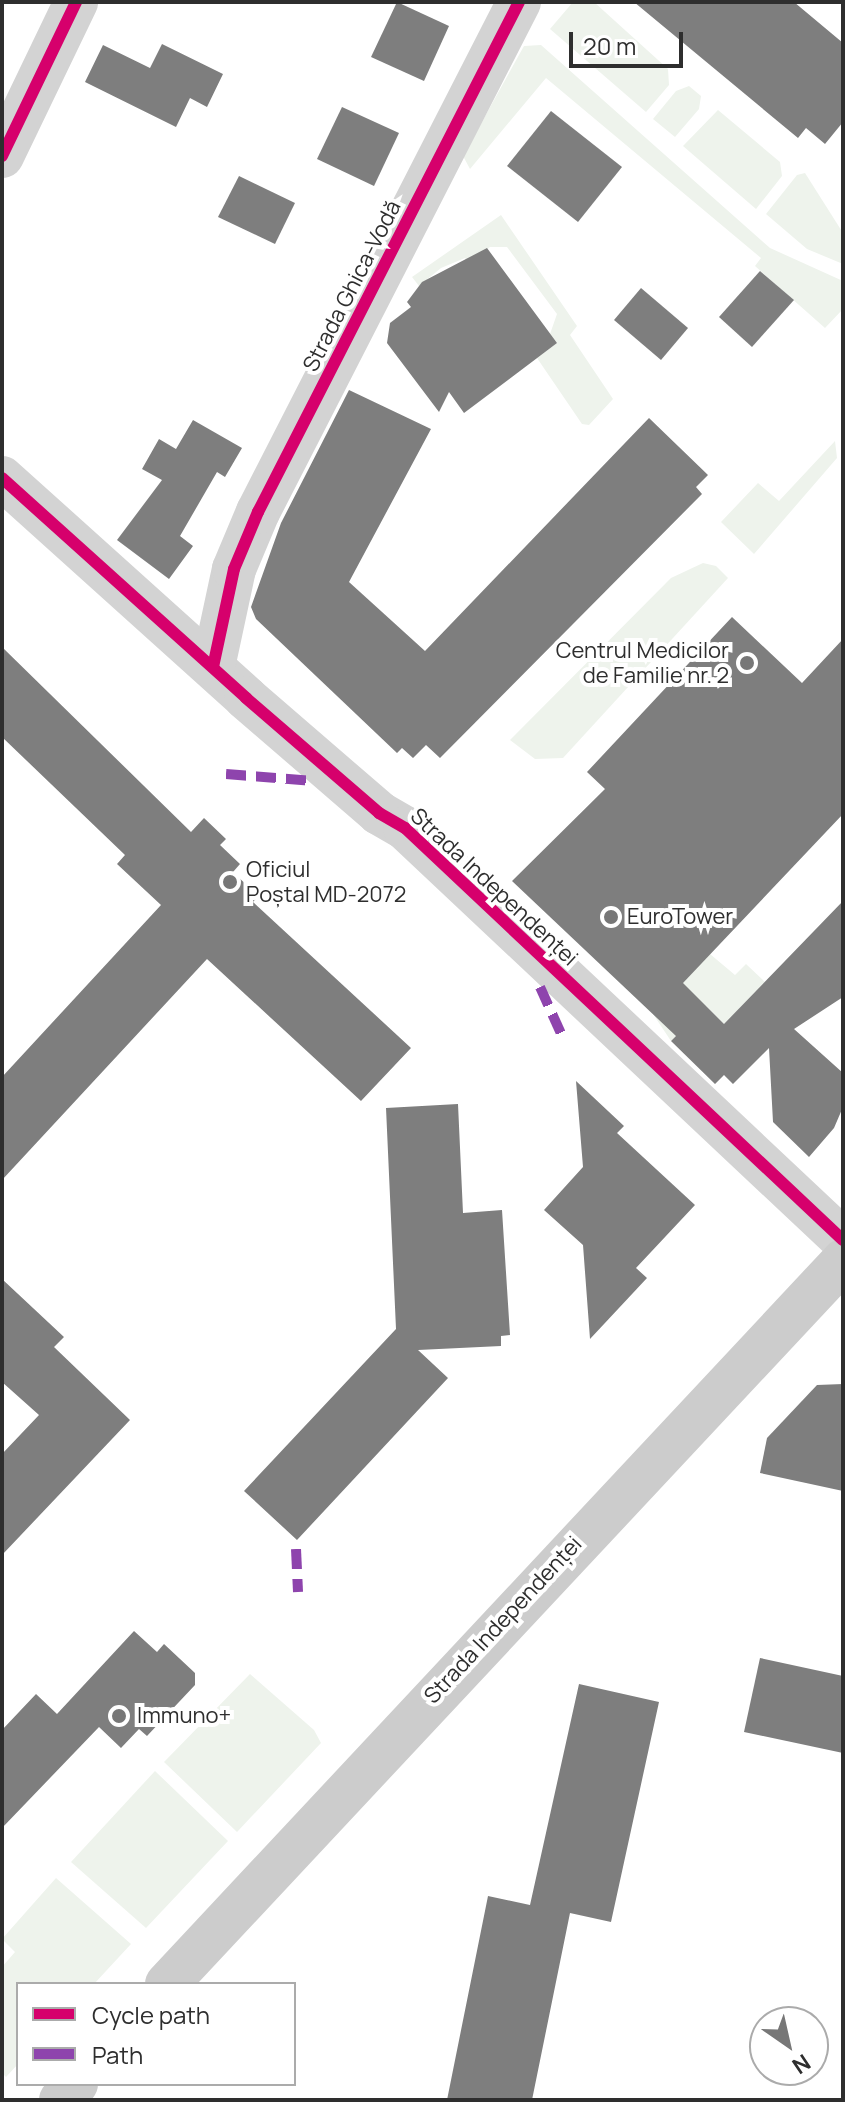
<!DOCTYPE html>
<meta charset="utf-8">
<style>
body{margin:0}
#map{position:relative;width:845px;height:2102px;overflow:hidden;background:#fff;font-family:Manrope,sans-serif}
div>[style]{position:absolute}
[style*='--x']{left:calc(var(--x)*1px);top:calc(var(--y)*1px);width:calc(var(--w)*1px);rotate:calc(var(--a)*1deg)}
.green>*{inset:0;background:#eef3ec}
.building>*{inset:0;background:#7e7e7e}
.minor>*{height:44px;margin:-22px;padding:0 22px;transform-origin:22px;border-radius:22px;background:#d3d3d3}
.secondary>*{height:44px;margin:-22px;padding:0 22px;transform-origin:22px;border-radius:22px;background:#ccc}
.quiet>*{height:10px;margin-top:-5px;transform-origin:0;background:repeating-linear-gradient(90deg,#8e44ad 0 20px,transparent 0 30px)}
.cycleway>*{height:12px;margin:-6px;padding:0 6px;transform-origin:6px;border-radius:6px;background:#d6006c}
.dots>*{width:22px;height:22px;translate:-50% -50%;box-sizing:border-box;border:4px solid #fff;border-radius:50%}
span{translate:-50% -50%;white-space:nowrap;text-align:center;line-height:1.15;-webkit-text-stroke:8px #fff;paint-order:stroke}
.street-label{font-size:22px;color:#2e2e2e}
.poi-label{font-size:22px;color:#2e2e2e}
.right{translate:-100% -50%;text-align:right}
.left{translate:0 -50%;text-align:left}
.frame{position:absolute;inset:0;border:4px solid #2e2e2e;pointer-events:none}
.legend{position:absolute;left:16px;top:1982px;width:280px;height:104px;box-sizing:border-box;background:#fff;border:2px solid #ababab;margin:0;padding:10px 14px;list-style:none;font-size:24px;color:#2e2e2e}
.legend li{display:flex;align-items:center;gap:16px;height:40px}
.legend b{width:40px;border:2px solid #ababab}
.north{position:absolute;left:749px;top:2006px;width:80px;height:80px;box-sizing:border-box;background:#fff;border:2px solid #ababab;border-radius:50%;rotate:146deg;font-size:22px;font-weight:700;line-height:32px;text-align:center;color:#2e2e2e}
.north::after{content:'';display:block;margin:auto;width:28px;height:36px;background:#777;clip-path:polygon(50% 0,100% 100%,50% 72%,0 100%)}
.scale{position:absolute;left:569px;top:32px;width:114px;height:36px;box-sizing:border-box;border:4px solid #2e2e2e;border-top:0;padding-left:10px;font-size:24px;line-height:28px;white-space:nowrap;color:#2e2e2e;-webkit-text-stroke:6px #fff;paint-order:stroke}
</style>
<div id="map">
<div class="green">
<div style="clip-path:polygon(573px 2px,594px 2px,668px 69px,669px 85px,646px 112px,550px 29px)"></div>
<div style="clip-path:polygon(541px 45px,770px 248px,843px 281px,843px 309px,825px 328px,755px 266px,761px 258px,546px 78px,470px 169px,463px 156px,524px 46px)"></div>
<div style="clip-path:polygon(689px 86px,701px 96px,699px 109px,675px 137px,653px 119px,676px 91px)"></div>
<div style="clip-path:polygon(718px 110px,780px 162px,782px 176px,756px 209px,683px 146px)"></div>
<div style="clip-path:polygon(805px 173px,843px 233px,843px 264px,807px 249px,766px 214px,797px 175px)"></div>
<div style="clip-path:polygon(501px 215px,577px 326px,570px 335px,613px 399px,589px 425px,582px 424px,537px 358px,557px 343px,550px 334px,557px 314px,507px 247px,490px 247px,469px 263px,465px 258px,441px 268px,419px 286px,412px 277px)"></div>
<div style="clip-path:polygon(835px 441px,837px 458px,754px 554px,721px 522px,758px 483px,779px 501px)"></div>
<div style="clip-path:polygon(703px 563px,716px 566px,728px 578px,563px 758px,535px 759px,510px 740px,671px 578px)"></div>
<div style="clip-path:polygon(710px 954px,735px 975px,746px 964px,765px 982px,724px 1024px,706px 1006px,671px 1041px,653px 1014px)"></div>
<div style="clip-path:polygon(250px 1674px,314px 1730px,321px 1743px,237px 1832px,164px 1762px)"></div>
<div style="clip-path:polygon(155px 1771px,228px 1841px,146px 1928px,71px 1862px)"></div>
<div style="clip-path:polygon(56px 1878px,131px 1944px,94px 1984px,18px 1984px,18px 2064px,6px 2077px,2px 2073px,2px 1967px,15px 1952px,2px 1939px)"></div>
</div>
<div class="building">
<div style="clip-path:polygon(397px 2px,449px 26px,424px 81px,371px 57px)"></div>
<div style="clip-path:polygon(634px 2px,794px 2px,843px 43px,843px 122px,825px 144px,806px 128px,798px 138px)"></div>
<div style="clip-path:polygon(162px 44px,223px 74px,207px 107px,190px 98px,176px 127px,85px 82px,103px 45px,150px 68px)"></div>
<div style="clip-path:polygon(342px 107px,399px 133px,374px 186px,317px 159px)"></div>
<div style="clip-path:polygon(551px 111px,622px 167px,578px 222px,507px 166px)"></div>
<div style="clip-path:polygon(239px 176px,295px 203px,275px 244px,218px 217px)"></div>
<div style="clip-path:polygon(487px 248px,557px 343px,464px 413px,449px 392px,439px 412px,387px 343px,390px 323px,411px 307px,407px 302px,422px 282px)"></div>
<div style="clip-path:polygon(760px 271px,794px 300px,752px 347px,719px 317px)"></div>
<div style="clip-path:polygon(641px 288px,688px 328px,661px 360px,614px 320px)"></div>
<div style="clip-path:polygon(349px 390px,431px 429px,349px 582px,425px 651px,649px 418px,708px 475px,696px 487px,702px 494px,440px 758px,426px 745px,413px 758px,402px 748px,397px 753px,256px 619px,251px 607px,281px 523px)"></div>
<div style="clip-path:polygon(193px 420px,242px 448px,225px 477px,217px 472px,180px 536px,193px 546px,169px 579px,117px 540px,162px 480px,142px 469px,159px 439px,176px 449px)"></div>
<div style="clip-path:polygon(732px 617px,802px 683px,843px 639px,843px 814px,683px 983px,724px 1024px,843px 901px,843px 997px,794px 1029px,843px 1073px,843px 1107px,834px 1128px,809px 1157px,773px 1122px,769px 1048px,733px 1084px,724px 1075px,715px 1084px,671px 1041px,676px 1036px,512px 881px,605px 789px,587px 772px)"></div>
<div style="clip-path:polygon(2px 647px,191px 832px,204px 818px,226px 839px,220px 845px,240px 864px,233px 872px,258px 896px,253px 902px,411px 1048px,361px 1101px,207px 959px,2px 1180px,2px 1077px,161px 905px,117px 864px,125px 855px,2px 737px)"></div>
<div style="clip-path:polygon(576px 1081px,624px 1126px,617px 1133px,695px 1205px,636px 1268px,647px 1278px,590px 1339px,583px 1245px,544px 1210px,583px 1167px)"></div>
<div style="clip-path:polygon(458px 1104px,463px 1213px,502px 1210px,510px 1335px,501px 1336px,501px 1346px,418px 1350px,448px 1378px,297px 1540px,244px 1491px,396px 1329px,386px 1108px)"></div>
<div style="clip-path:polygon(2px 1279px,64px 1337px,54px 1347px,130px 1420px,2px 1555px,2px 1454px,39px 1415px,2px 1382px)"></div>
<div style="clip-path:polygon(843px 1384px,843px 1491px,760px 1473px,767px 1438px,817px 1385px)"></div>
<div style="clip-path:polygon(134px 1631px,157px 1652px,164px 1644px,195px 1673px,195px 1685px,147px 1736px,139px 1729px,121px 1748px,99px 1727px,2px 1828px,2px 1730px,36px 1694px,57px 1714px)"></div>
<div style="clip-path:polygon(760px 1658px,843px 1676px,843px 1753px,744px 1732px)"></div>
<div style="clip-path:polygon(579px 1684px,659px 1702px,611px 1922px,570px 1913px,532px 2100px,447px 2100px,488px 1896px,530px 1905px)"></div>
</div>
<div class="minor">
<div style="--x:2;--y:156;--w:171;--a:-64.3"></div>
<div style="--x:2;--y:478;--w:329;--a:42"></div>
<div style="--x:246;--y:698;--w:176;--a:40.8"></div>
<div style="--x:379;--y:813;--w:30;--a:30"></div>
<div style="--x:405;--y:828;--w:601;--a:43.25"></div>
<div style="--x:213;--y:667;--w:100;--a:-77.9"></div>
<div style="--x:234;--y:569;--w:62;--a:-67.2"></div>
<div style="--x:258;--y:512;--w:573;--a:-62.9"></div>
</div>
<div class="secondary">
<div style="--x:167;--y:1984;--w:990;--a:-46.92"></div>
<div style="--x:61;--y:2100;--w:22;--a:-47"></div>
</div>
<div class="quiet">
<div style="--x:226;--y:774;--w:88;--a:4.5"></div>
<div style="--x:540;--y:987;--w:56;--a:65.7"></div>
<div style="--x:296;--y:1549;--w:43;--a:87.3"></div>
</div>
<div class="cycleway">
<div style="--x:2;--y:156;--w:171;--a:-64.3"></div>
<div style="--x:2;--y:478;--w:329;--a:42"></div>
<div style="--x:246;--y:698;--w:176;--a:40.8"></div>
<div style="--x:379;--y:813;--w:30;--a:30"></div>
<div style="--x:405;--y:828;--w:601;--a:43.25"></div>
<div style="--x:213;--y:667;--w:100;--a:-77.9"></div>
<div style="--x:234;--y:569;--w:62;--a:-67.2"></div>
<div style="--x:258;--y:512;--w:573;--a:-62.9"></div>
</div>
<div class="dots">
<div style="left:747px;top:663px;background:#777"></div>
<div style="left:230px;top:882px;background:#777"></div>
<div style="left:611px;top:917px;background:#777"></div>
<div style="left:119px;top:1716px;background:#777"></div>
</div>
<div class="street-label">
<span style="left:352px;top:286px;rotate:-63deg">Strada Ghica-Vodă</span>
<span style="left:494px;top:887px;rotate:43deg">Strada Independenței</span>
<span style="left:503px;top:1620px;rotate:-47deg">Strada Independenței</span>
</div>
<div class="poi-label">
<span class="right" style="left:729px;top:663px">Centrul Medicilor<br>de Familie nr. 2</span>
<span class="left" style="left:246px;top:882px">Oficiul<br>Poștal MD-2072</span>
<span class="left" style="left:627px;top:917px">EuroTower</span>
<span class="left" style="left:137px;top:1716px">Immuno+</span>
</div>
<div class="frame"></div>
<ul class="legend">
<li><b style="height:10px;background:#d6006c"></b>Cycle path</li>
<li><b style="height:10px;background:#8e44ad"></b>Path</li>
</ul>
<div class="north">N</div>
<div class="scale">20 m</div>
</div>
